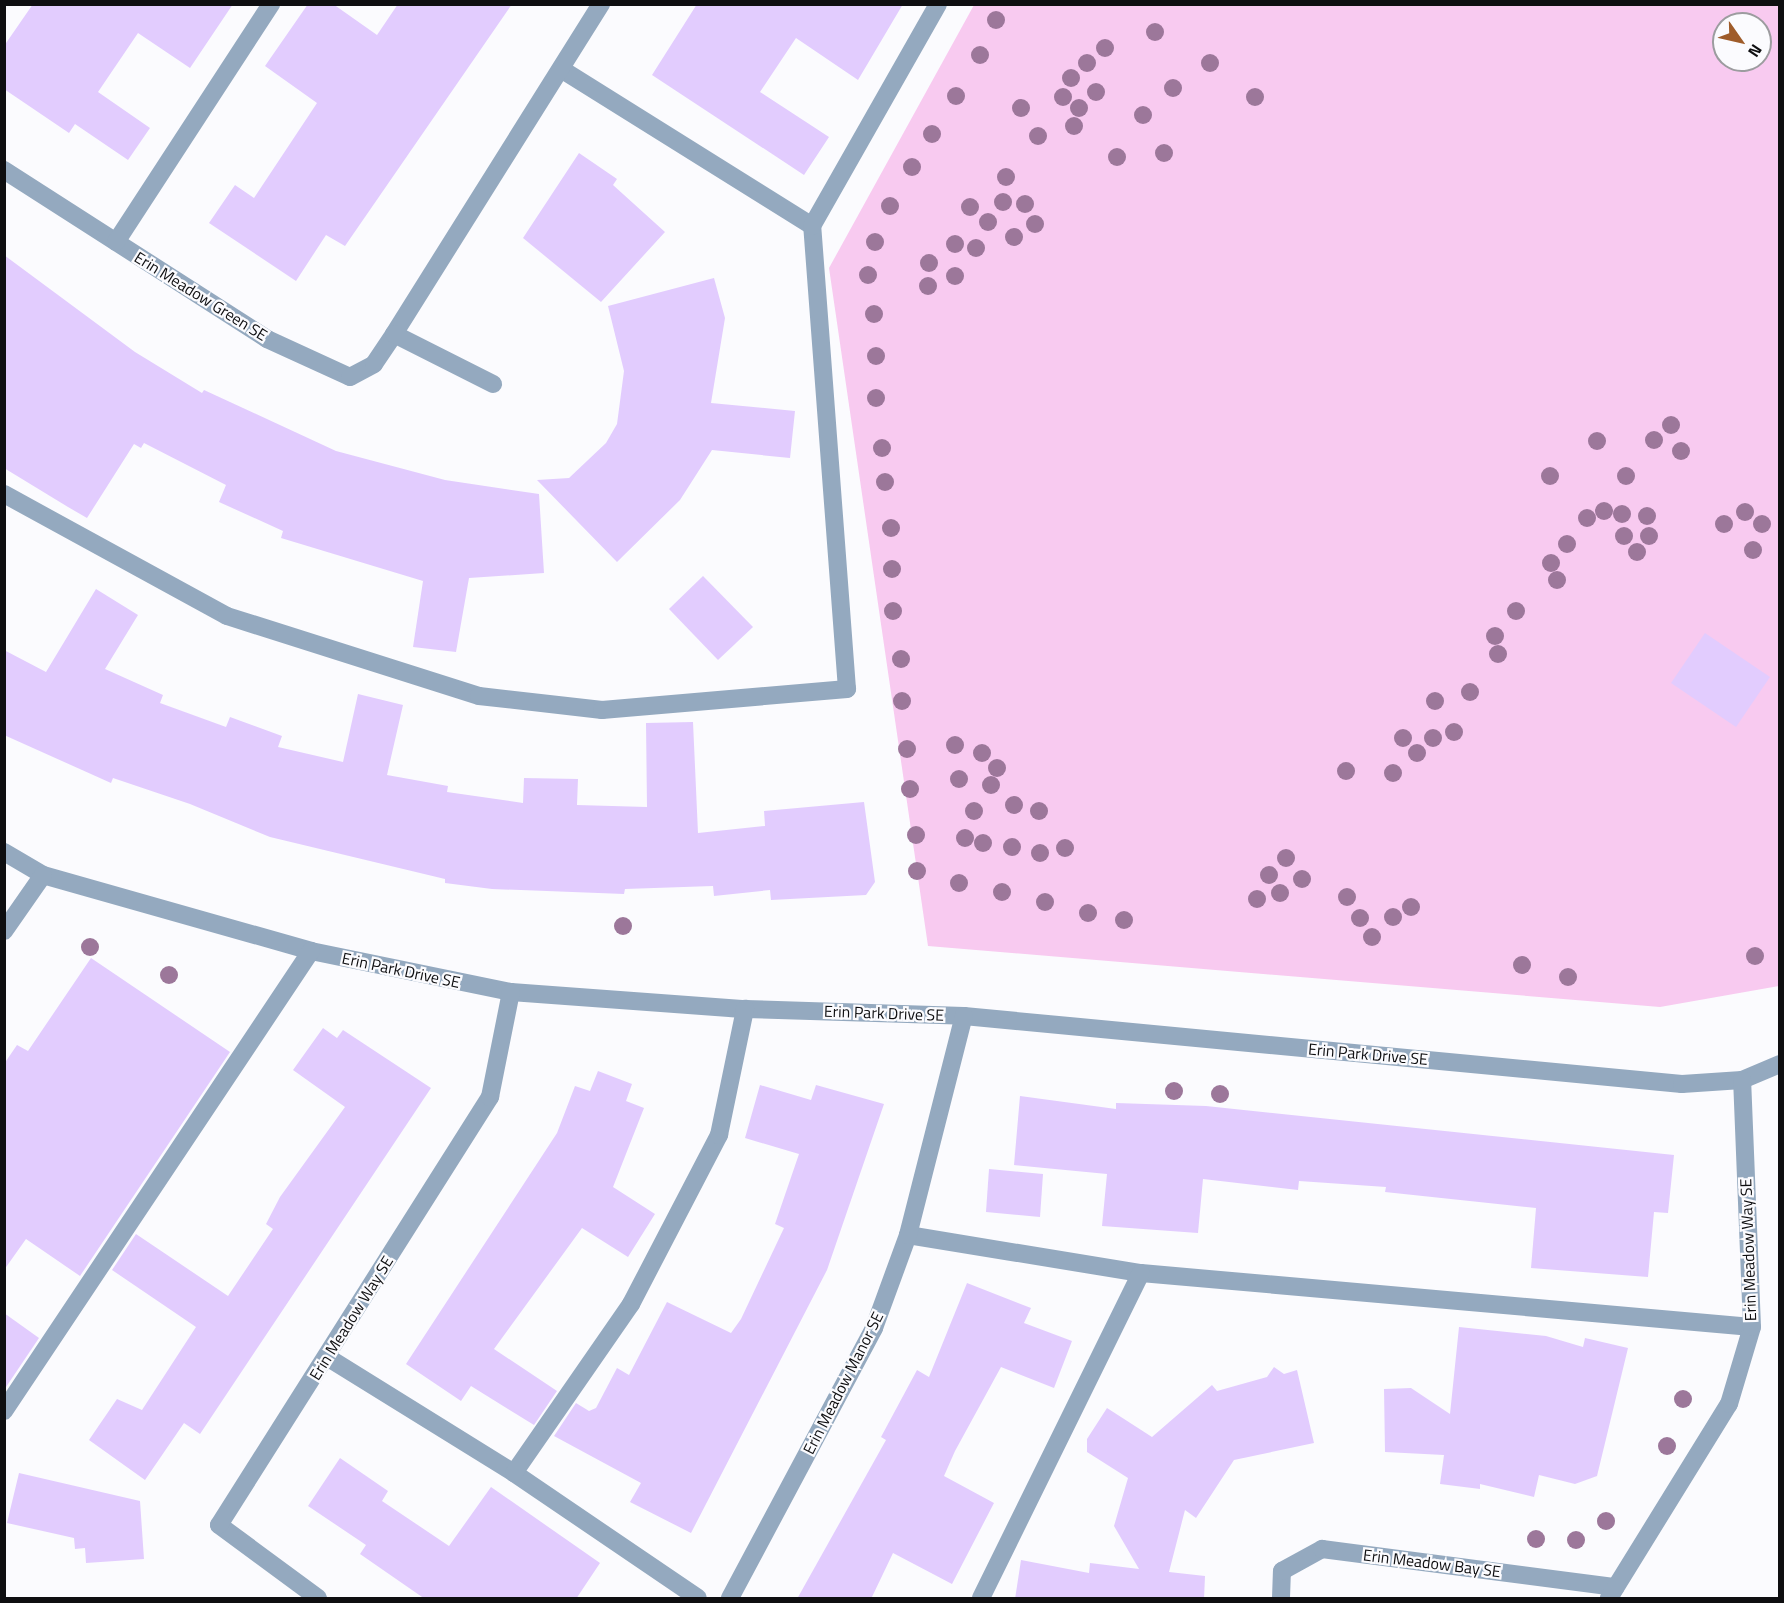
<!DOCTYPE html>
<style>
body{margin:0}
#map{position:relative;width:1784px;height:1603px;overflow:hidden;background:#fbfbfe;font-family:"Titillium Web",sans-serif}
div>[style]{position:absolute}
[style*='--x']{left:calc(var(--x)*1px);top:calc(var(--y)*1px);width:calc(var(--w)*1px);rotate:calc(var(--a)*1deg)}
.green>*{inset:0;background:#f8caf0}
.building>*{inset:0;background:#e2ccfe}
.minor>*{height:18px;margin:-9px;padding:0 9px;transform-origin:9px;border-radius:9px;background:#94a9bf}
.trees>*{width:18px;height:18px;margin:-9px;border-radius:50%;background:#9c779a}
span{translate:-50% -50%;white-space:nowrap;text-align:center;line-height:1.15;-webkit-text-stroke:4.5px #fbfbfe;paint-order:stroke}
.street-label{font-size:16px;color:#0e0e10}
.frame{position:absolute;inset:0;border:6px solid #0e0e10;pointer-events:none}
.north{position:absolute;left:1712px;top:12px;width:60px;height:60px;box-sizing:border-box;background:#fbfbfe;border:2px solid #9c9c9f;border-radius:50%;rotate:124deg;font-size:16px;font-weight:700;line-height:24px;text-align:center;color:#0e0e10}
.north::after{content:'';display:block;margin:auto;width:21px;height:27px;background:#9f5c2a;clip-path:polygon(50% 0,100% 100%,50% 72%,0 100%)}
</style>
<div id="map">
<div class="green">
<div style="clip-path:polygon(evenodd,974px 5px,1779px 5px,1779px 986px,1660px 1007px,928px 946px,829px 268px,974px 5px,1724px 24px,1760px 24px,1760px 60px,1724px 60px,1724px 24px)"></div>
</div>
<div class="building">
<div style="clip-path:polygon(33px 4px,233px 4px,190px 68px,138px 33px,98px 92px,150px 128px,128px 160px,75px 124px,69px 133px,4px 89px,4px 46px)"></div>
<div style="clip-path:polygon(308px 4px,333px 4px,377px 35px,398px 4px,512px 4px,345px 246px,326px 235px,296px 281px,209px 223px,235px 185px,254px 198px,317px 103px,265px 66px)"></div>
<div style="clip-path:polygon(697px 4px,903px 4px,858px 80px,796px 38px,760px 92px,829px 137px,804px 175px,652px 75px)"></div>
<div style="clip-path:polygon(579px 153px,617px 179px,613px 185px,665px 232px,601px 302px,523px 238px)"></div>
<div style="clip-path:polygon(4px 255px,135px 352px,202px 393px,204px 390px,336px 451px,445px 480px,539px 494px,544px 573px,469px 578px,456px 652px,413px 647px,423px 581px,281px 538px,283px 531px,219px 502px,226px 485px,144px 443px,141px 448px,134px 444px,87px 518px,68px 507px,4px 468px)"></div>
<div style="clip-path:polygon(714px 278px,725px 318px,711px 403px,795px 411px,790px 458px,712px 450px,680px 500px,617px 562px,537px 480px,569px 478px,606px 443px,617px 424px,624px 371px,608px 306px)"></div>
<div style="clip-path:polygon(703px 576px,753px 627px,718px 660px,669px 609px)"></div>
<div style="clip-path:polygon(96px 589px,138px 615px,105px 669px,163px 695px,160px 703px,226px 727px,230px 717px,282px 736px,278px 747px,343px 762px,358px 694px,403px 705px,387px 775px,448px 786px,447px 792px,523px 803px,524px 778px,578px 779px,577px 805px,647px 807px,646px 723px,693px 722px,698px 833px,765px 826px,764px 811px,864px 802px,875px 882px,866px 895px,771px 900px,770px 890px,714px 896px,713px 886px,625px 889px,624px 894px,492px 889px,445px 883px,445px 879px,270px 837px,190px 804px,113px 778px,111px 783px,4px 735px,4px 650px,46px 672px)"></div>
<div style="clip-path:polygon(1705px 633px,1770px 677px,1736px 727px,1671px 683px)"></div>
<div style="clip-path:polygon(91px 958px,230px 1052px,80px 1276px,26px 1239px,4px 1270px,4px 1064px,17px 1045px,28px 1051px)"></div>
<div style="clip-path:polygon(323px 1028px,337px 1038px,343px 1030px,431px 1088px,200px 1434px,184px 1423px,145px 1480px,89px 1440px,117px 1399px,142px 1410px,196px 1327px,112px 1270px,136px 1234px,228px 1296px,273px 1229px,266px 1224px,280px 1197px,345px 1107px,293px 1070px)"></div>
<div style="clip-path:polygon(598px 1071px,632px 1084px,626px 1101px,644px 1108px,613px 1187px,655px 1214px,628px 1257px,582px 1228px,494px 1349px,557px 1391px,534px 1425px,471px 1386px,461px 1401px,406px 1364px,557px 1133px,575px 1086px,590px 1091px)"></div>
<div style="clip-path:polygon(760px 1085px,811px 1100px,816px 1085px,884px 1104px,827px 1270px,691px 1533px,630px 1502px,641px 1483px,554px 1436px,576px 1403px,589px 1411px,596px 1408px,617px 1368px,629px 1375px,667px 1302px,731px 1333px,741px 1319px,784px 1228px,775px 1224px,799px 1154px,745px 1138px)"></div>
<div style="clip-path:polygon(1020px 1096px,1116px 1109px,1116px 1103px,1206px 1106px,1674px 1155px,1668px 1213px,1654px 1212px,1648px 1277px,1531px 1268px,1536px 1208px,1385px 1192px,1386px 1187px,1299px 1181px,1298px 1190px,1203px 1179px,1198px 1233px,1102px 1226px,1107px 1174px,1014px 1165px)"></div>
<div style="clip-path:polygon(989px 1169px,1043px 1174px,1040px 1217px,986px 1212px)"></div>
<div style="clip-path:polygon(967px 1283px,1031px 1308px,1024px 1323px,1072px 1341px,1054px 1388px,1001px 1367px,955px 1451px,944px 1476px,994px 1503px,952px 1584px,893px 1553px,871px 1599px,797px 1599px,886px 1440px,881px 1437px,917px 1370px,929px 1377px)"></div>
<div style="clip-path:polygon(4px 1313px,39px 1338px,4px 1390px)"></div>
<div style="clip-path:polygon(1459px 1327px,1546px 1336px,1583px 1347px,1585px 1338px,1628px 1348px,1597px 1476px,1575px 1484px,1539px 1475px,1534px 1497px,1480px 1484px,1480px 1489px,1440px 1484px,1444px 1455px,1385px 1452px,1384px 1389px,1411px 1388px,1450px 1414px)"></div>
<div style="clip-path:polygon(1274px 1367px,1284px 1374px,1297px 1370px,1314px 1443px,1234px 1460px,1196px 1518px,1185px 1510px,1169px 1572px,1205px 1576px,1204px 1599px,1015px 1599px,1021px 1560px,1089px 1573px,1090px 1563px,1139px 1569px,1114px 1526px,1128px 1478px,1087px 1452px,1087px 1439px,1107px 1408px,1152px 1437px,1212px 1385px,1217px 1391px,1267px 1377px)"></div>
<div style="clip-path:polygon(340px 1458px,388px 1491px,382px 1501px,449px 1546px,491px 1487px,600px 1563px,576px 1599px,425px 1599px,360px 1554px,366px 1545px,308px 1506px)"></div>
<div style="clip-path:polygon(19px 1473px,140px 1501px,144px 1559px,86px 1563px,85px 1548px,75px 1549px,74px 1538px,7px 1523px)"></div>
</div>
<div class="minor">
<div style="--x:561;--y:69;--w:296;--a:32"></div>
<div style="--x:4;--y:170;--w:313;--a:32.7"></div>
<div style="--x:267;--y:339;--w:91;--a:24.6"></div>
<div style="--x:350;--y:377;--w:27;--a:-28"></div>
<div style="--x:374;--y:364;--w:36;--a:-56"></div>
<div style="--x:394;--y:334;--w:390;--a:-57.9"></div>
<div style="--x:116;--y:242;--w:284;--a:-56.9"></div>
<div style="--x:394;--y:334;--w:111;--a:26.8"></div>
<div style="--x:4;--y:494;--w:254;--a:28.7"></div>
<div style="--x:227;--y:616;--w:264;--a:17.6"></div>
<div style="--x:479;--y:696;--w:124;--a:6.5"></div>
<div style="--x:602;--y:710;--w:246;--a:-4.9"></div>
<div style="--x:847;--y:689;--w:464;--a:-94.3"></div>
<div style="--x:812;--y:226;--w:255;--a:-60.4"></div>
<div style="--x:4;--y:852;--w:45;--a:30.5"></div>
<div style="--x:43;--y:875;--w:279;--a:15.8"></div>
<div style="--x:311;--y:951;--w:204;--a:11.6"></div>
<div style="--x:511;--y:992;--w:235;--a:4.2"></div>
<div style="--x:745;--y:1009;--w:219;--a:1.8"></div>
<div style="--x:964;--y:1016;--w:721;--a:5.41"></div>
<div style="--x:1682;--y:1084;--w:60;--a:-3.8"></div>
<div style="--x:1742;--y:1080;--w:41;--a:-22.8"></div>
<div style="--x:4;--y:931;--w:68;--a:-55.1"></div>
<div style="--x:908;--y:1235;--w:236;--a:9.3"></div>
<div style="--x:1141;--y:1273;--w:613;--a:5.05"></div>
<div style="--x:327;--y:1357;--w:220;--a:31.8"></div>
<div style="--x:514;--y:1473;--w:222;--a:34.2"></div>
<div style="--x:4;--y:1411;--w:553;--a:-56.28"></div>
<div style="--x:514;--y:1473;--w:206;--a:-55.3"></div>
<div style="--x:631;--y:1304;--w:191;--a:-62.5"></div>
<div style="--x:719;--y:1135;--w:129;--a:-78.3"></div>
<div style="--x:318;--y:1598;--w:123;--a:-143.6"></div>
<div style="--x:219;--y:1525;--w:507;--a:-57.66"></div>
<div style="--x:490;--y:1097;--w:107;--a:-78.7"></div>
<div style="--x:730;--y:1598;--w:306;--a:-61.9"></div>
<div style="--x:874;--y:1328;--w:99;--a:-69.9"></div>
<div style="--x:908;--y:1235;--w:226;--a:-75.7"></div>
<div style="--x:981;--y:1598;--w:362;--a:-63.8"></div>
<div style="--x:1281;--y:1598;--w:27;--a:-88"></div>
<div style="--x:1282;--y:1571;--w:46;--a:-28.8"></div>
<div style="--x:1322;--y:1549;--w:296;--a:7.4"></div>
<div style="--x:1609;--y:1598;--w:228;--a:-58.3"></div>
<div style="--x:1729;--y:1404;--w:80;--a:-73.4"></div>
<div style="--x:1752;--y:1327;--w:247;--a:-92.3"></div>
</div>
<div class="trees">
<div style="left:996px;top:20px"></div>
<div style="left:1155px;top:32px"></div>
<div style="left:1105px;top:48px"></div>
<div style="left:980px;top:55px"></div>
<div style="left:1087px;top:63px"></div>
<div style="left:1210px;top:63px"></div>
<div style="left:1071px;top:78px"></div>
<div style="left:1173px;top:88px"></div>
<div style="left:1096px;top:92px"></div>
<div style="left:956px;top:96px"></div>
<div style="left:1063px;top:97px"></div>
<div style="left:1255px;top:97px"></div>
<div style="left:1021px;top:108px"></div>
<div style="left:1079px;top:108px"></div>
<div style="left:1143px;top:115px"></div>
<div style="left:1074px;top:126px"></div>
<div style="left:932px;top:134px"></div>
<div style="left:1038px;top:136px"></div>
<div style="left:1164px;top:153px"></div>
<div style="left:1117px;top:157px"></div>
<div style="left:912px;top:167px"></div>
<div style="left:1006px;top:177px"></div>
<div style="left:1003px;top:202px"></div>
<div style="left:1025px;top:204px"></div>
<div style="left:890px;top:206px"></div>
<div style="left:970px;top:207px"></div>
<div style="left:988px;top:222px"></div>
<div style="left:1035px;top:224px"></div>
<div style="left:1014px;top:237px"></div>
<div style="left:875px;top:242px"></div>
<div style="left:955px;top:244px"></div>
<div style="left:976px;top:248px"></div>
<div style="left:929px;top:263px"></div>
<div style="left:868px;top:275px"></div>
<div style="left:955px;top:276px"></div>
<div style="left:928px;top:286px"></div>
<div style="left:874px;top:314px"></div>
<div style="left:876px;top:356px"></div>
<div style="left:876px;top:398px"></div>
<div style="left:1671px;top:425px"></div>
<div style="left:1654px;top:440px"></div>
<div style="left:1597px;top:441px"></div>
<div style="left:882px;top:448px"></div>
<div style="left:1681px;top:451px"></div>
<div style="left:1550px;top:476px"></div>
<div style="left:1626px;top:476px"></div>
<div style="left:885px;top:482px"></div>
<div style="left:1604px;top:511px"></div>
<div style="left:1745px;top:512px"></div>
<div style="left:1622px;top:514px"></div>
<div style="left:1647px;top:516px"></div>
<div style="left:1587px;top:518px"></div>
<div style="left:1724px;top:524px"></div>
<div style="left:1762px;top:524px"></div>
<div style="left:891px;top:528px"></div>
<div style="left:1624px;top:536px"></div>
<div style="left:1649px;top:536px"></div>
<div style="left:1567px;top:544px"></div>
<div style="left:1753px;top:550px"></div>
<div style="left:1637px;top:552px"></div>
<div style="left:1551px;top:563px"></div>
<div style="left:892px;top:569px"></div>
<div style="left:1557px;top:580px"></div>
<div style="left:893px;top:611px"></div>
<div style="left:1516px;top:611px"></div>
<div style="left:1495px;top:636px"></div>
<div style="left:1498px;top:654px"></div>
<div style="left:901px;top:659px"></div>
<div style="left:1470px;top:692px"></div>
<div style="left:902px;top:701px"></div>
<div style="left:1435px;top:701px"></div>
<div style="left:1454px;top:732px"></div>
<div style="left:1403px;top:738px"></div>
<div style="left:1433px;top:738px"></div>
<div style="left:955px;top:745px"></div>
<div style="left:907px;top:749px"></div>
<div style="left:982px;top:753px"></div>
<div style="left:1417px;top:753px"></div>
<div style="left:997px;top:768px"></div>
<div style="left:1346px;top:771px"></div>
<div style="left:1393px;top:773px"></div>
<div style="left:959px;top:779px"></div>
<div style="left:991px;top:785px"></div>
<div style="left:910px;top:789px"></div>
<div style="left:1014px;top:805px"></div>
<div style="left:974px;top:811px"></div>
<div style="left:1039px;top:811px"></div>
<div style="left:916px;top:835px"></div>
<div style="left:965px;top:838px"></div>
<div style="left:983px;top:843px"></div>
<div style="left:1012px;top:847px"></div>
<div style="left:1065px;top:848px"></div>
<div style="left:1040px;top:853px"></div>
<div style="left:1286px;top:858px"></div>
<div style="left:917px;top:871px"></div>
<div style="left:1269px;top:875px"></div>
<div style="left:1302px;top:879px"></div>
<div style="left:959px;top:883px"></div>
<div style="left:1002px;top:892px"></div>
<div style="left:1280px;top:893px"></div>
<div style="left:1347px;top:897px"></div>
<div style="left:1257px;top:899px"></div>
<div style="left:1045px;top:902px"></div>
<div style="left:1411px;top:907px"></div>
<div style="left:1088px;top:913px"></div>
<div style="left:1393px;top:917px"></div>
<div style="left:1360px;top:918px"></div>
<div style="left:1124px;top:920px"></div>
<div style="left:623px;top:926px"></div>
<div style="left:1372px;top:937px"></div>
<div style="left:90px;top:947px"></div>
<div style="left:1755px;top:956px"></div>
<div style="left:1522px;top:965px"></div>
<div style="left:169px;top:975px"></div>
<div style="left:1568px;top:977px"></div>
<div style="left:1174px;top:1091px"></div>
<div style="left:1220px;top:1094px"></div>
<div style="left:1683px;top:1399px"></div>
<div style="left:1667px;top:1446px"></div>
<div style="left:1606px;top:1521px"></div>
<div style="left:1536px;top:1539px"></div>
<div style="left:1576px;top:1540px"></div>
</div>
<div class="street-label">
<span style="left:201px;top:296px;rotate:32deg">Erin Meadow Green SE</span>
<span style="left:401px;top:970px;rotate:12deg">Erin Park Drive SE</span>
<span style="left:884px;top:1013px;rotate:2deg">Erin Park Drive SE</span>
<span style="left:1368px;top:1054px;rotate:5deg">Erin Park Drive SE</span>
<span style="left:1748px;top:1250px;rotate:-92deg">Erin Meadow Way SE</span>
<span style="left:351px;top:1318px;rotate:-58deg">Erin Meadow Way SE</span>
<span style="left:843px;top:1383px;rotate:-63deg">Erin Meadow Manor SE</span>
<span style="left:1432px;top:1563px;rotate:7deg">Erin Meadow Bay SE</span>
</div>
<div class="frame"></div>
<div class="north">N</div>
</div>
